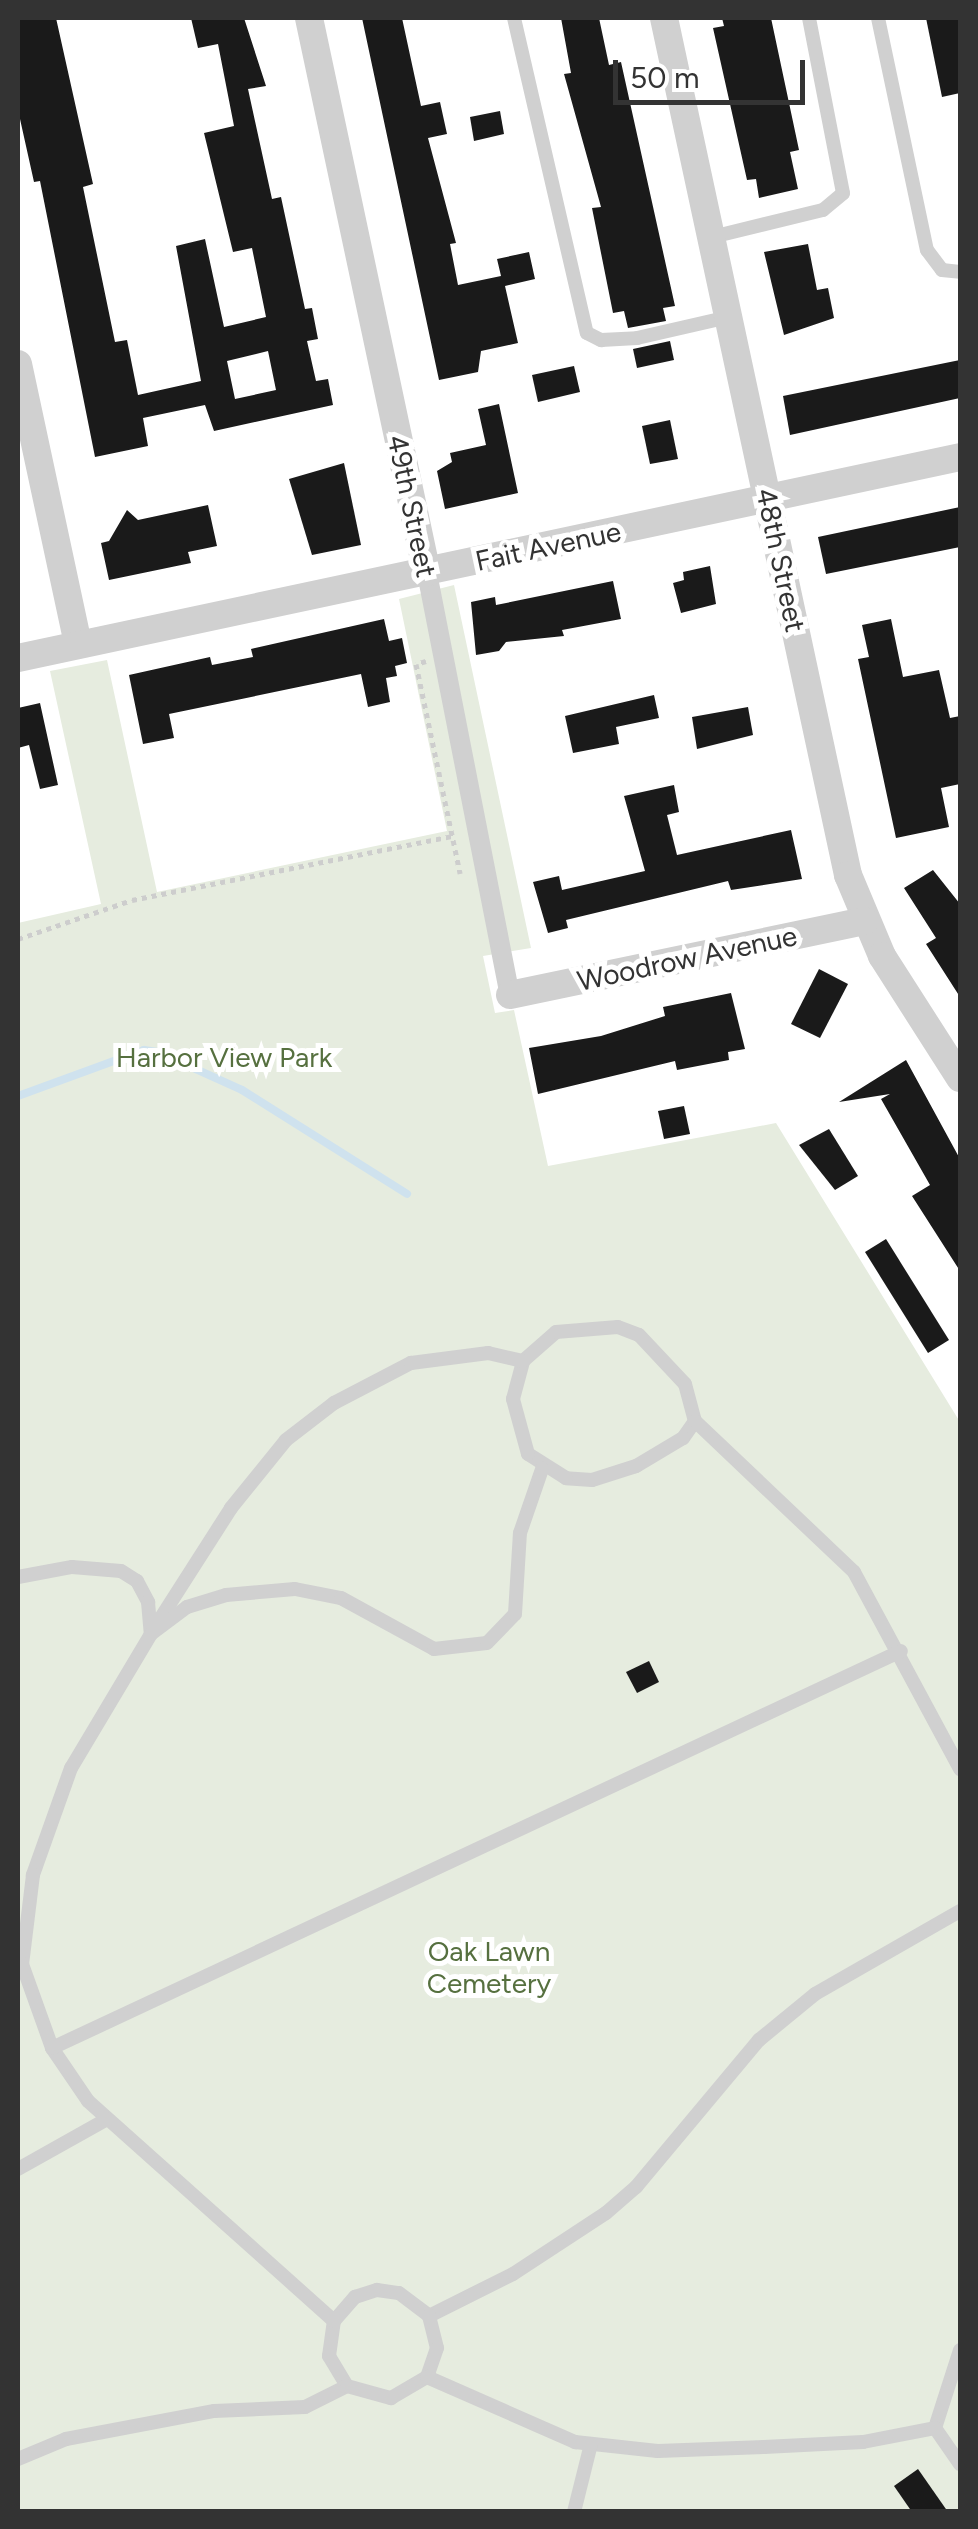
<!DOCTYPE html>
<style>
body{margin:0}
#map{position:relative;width:978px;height:2529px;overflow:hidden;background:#fff;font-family:Figtree,sans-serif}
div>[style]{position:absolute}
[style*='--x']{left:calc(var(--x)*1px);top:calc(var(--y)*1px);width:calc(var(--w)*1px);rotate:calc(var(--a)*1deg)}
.green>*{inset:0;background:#e6ecdf}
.stream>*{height:8px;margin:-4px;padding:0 4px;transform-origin:4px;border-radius:4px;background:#cfe2ee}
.building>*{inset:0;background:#1a1a1a}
.path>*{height:5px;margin-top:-2.5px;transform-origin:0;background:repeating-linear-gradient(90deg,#cdcdcd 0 5px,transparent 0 10px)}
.service>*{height:14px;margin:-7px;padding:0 7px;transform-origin:7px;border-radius:7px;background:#d0d0d0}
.pedestrian>*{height:20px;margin:-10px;padding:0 10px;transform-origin:10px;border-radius:10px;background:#d0d0d0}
.minor>*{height:28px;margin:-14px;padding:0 14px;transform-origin:14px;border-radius:14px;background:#d0d0d0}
span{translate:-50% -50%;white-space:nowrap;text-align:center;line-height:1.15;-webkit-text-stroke:10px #fff;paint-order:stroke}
.street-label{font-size:28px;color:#333}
.park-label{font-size:28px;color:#56703f}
.frame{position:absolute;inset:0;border:20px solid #333;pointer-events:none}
.scale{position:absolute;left:613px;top:60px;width:192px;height:45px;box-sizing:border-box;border:5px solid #333;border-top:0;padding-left:12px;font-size:30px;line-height:35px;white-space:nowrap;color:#333;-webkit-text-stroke:8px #fff;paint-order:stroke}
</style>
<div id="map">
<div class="green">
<div style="clip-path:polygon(454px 585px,531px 948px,483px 956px,495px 1013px,514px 1010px,548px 1166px,776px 1123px,960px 1422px,960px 2511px,18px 2511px,18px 923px,101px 904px,50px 671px,107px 660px,157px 892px,447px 831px,399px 599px)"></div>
</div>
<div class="stream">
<div style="--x:18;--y:1096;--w:134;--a:-20.1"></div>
<div style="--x:144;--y:1050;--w:14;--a:8"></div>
<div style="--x:158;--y:1052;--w:92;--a:24.3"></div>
<div style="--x:242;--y:1090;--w:195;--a:32.2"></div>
</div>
<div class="building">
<div style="clip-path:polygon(evenodd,18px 18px,56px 18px,93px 184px,83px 187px,115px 342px,127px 340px,138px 395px,201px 381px,176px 246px,205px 239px,224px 327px,266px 317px,252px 248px,233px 252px,204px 133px,234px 126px,218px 44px,198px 48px,191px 18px,244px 18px,266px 86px,248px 89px,272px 199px,281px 197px,305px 309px,312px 308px,318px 339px,307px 341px,316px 381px,328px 379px,333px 405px,214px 431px,205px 405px,143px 418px,148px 446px,95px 457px,40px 181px,34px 182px,20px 119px,18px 18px,268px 351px,276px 390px,235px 399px,227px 361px,268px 351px)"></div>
<div style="clip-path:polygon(362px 18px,402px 18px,421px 106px,440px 102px,447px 134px,428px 138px,456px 243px,450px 244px,458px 285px,501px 276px,497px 259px,529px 252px,535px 279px,505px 286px,518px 343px,481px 351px,478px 372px,439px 380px)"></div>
<div style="clip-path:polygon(561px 18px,599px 18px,609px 65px,621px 62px,675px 306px,663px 308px,666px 321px,628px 328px,624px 311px,613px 313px,592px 208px,601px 207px,564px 74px,571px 73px)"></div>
<div style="clip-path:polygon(722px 18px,771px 18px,799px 150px,790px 152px,798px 189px,759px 198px,756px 179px,747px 180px,713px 28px,724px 26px)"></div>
<div style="clip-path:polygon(926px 18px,960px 18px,960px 93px,942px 97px)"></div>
<div style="clip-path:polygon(500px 111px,504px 134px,474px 141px,470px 117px)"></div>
<div style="clip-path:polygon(808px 244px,817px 290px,828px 288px,834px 318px,784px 335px,764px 252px)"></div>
<div style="clip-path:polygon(670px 341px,674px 360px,637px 368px,633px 349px)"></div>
<div style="clip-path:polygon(960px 360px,960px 398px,790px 435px,783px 396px)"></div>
<div style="clip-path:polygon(574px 366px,580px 392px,538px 402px,532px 375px)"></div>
<div style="clip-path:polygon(499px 404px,518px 493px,445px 509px,437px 471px,452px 462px,450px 453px,486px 445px,478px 409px)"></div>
<div style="clip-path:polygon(670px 420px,678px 459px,650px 464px,642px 426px)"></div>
<div style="clip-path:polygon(344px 463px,361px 545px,312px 555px,289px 479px)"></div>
<div style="clip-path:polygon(208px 505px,217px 546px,188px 552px,191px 563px,109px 580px,101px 543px,109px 541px,127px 510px,138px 520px)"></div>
<div style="clip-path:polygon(960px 507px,960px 547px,826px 574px,818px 537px)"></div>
<div style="clip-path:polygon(710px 566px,716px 604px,681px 613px,673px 583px,684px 580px,683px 572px)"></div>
<div style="clip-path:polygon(613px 581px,621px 619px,562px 630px,564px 636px,506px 642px,499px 651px,476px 655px,471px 602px,495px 597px,496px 605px)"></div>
<div style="clip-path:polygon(384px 619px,389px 641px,402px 638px,407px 663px,395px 666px,397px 676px,386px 678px,390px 702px,368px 707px,361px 674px,169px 714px,174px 738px,143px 744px,129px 675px,210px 657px,212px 665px,253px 657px,251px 649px)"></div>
<div style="clip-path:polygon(891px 619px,903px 677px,939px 670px,950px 718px,960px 716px,960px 784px,941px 788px,949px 827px,896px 838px,858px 659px,869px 657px,862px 625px)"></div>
<div style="clip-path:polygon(654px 695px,659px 718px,616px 727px,619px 744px,573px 753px,565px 716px)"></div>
<div style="clip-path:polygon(40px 703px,58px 785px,40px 789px,29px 745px,18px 748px,18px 708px)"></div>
<div style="clip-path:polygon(748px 707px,753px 735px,697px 749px,692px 717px)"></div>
<div style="clip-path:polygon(674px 785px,679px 812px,667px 815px,677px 855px,791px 830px,802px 879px,731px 890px,728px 881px,566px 920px,568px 928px,548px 933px,533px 882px,559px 876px,562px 890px,645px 871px,624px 796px)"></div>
<div style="clip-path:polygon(933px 870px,960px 904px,960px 997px,926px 944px,936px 938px,904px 888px)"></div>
<div style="clip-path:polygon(819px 969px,848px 984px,820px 1038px,791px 1024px)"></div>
<div style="clip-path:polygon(731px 993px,745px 1049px,728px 1052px,729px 1060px,677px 1070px,675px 1061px,538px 1094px,529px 1048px,601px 1036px,665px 1016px,663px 1007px)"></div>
<div style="clip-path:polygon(906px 1060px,960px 1159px,960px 1271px,912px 1196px,930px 1185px,881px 1099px,890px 1094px,839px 1102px)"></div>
<div style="clip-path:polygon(684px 1106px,690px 1134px,664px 1139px,658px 1111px)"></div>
<div style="clip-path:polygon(829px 1129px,858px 1176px,835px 1190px,799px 1145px)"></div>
<div style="clip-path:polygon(886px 1239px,949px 1340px,928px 1353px,865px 1252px)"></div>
<div style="clip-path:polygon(649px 1661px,659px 1682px,637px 1693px,626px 1672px)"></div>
<div style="clip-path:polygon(918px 2469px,948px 2512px,912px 2512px,894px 2486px)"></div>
</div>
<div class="path">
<div style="--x:426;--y:661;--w:10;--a:163"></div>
<div style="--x:416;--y:664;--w:214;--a:78.1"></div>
<div style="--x:18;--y:939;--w:120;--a:-18.9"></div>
<div style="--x:132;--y:900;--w:326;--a:-11.3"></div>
</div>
<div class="service">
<div style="--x:514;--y:18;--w:323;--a:77"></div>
<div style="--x:587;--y:333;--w:16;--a:27"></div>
<div style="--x:601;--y:340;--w:36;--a:-3"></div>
<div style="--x:637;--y:338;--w:94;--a:-12.9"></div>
<div style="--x:878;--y:18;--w:237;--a:78.1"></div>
<div style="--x:927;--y:250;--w:25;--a:53"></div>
<div style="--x:942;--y:270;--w:18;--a:6"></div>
<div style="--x:712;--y:237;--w:114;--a:-13.7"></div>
<div style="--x:823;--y:210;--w:26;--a:-40"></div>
<div style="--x:843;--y:193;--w:178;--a:-101"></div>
<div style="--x:695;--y:1421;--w:21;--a:125"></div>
<div style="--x:683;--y:1438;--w:55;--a:149.2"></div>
<div style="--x:636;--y:1466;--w:46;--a:162.3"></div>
<div style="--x:592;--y:1480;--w:26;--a:-176"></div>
<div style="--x:566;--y:1478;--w:45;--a:-147.7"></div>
<div style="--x:528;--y:1454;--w:57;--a:-105.3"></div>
<div style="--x:513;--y:1399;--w:39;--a:-75"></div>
<div style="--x:523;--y:1361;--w:44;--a:-41.3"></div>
<div style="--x:556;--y:1332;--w:62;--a:-4.6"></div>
<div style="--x:618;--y:1327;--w:22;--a:21"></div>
<div style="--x:639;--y:1335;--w:67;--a:46.8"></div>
<div style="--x:685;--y:1384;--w:38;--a:75"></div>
<div style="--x:695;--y:1421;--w:219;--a:43.5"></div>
<div style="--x:854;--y:1572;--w:224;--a:61.7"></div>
<div style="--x:18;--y:1577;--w:55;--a:-10.5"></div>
<div style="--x:72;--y:1567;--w:49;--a:4.7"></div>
<div style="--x:121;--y:1571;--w:19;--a:32"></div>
<div style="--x:137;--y:1581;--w:24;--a:62"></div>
<div style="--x:148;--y:1602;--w:32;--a:85"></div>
<div style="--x:151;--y:1634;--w:156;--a:120.8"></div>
<div style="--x:71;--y:1768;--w:114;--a:109.6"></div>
<div style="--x:33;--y:1875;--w:90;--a:97"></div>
<div style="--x:22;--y:1964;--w:89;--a:70.3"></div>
<div style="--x:52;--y:2048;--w:64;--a:55.8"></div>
<div style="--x:88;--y:2101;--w:330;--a:41.8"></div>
<div style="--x:155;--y:1627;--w:141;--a:-57.4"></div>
<div style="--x:231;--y:1508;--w:87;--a:-51"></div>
<div style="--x:286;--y:1440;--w:61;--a:-37.6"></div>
<div style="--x:334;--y:1403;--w:87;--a:-27.5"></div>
<div style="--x:411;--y:1363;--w:78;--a:-7.4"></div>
<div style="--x:488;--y:1353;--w:36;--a:13"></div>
<div style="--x:151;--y:1634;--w:45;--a:-36.9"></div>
<div style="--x:187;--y:1607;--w:41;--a:-17.1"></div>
<div style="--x:226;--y:1595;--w:69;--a:-5"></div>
<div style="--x:295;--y:1589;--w:47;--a:11.1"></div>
<div style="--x:341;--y:1598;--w:106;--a:28.7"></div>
<div style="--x:434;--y:1649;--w:53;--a:-6.5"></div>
<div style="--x:487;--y:1643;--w:40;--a:-46"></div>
<div style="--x:515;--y:1614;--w:81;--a:-86.5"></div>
<div style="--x:520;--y:1533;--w:68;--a:-71"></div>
<div style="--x:52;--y:2048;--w:937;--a:-25.06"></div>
<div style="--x:18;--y:2169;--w:102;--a:-29.3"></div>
<div style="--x:429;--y:2316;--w:94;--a:-26.6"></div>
<div style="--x:513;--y:2274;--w:111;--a:-33.3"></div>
<div style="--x:606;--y:2213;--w:40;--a:-41"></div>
<div style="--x:636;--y:2187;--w:192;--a:-50.1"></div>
<div style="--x:759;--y:2040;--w:72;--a:-39.4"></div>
<div style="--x:815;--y:1994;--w:167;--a:-29.8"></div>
<div style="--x:347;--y:2386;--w:35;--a:-121"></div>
<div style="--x:329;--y:2356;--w:35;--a:-82"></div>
<div style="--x:334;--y:2321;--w:32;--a:-49"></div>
<div style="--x:355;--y:2297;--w:23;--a:-18"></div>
<div style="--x:377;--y:2290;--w:22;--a:8"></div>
<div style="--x:399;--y:2293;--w:38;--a:37"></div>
<div style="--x:429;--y:2316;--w:33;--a:76"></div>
<div style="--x:437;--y:2348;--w:31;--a:109"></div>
<div style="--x:935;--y:2428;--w:82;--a:-72.2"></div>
<div style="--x:18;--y:2459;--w:52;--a:-22.6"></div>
<div style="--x:66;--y:2439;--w:151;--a:-10.7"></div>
<div style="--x:214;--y:2411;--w:91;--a:-2.5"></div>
<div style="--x:305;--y:2407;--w:47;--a:-26.6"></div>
<div style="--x:347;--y:2386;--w:46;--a:15.3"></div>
<div style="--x:391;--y:2398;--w:42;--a:-30.3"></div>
<div style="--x:427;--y:2377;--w:162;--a:23.7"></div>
<div style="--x:575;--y:2442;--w:83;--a:6.2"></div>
<div style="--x:658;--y:2451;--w:106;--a:-2.2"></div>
<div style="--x:764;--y:2447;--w:99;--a:-2.9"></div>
<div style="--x:863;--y:2442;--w:73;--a:-11"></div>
<div style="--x:935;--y:2428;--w:44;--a:55.2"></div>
<div style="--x:574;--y:2512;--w:70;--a:-76"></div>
</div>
<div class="pedestrian">
<div style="--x:427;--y:573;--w:430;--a:78.9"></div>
</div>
<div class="minor">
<div style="--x:309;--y:18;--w:567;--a:78"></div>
<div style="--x:664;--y:18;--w:877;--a:77.88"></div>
<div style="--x:848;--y:875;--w:88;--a:67.2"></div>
<div style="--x:882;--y:956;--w:145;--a:57.4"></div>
<div style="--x:18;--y:364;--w:287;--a:77.9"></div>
<div style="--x:18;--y:658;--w:963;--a:-12.04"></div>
<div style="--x:510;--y:995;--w:362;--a:-11.8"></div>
</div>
<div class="street-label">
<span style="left:412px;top:506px;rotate:78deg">49th Street</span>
<span style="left:548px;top:546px;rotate:-12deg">Fait Avenue</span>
<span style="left:781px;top:560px;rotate:78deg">48th Street</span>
<span style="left:687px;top:958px;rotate:-12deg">Woodrow Avenue</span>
</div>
<div class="park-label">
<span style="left:224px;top:1057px">Harbor View Park</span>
<span style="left:489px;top:1967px">Oak Lawn<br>Cemetery</span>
</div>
<div class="frame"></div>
<div class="scale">50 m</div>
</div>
